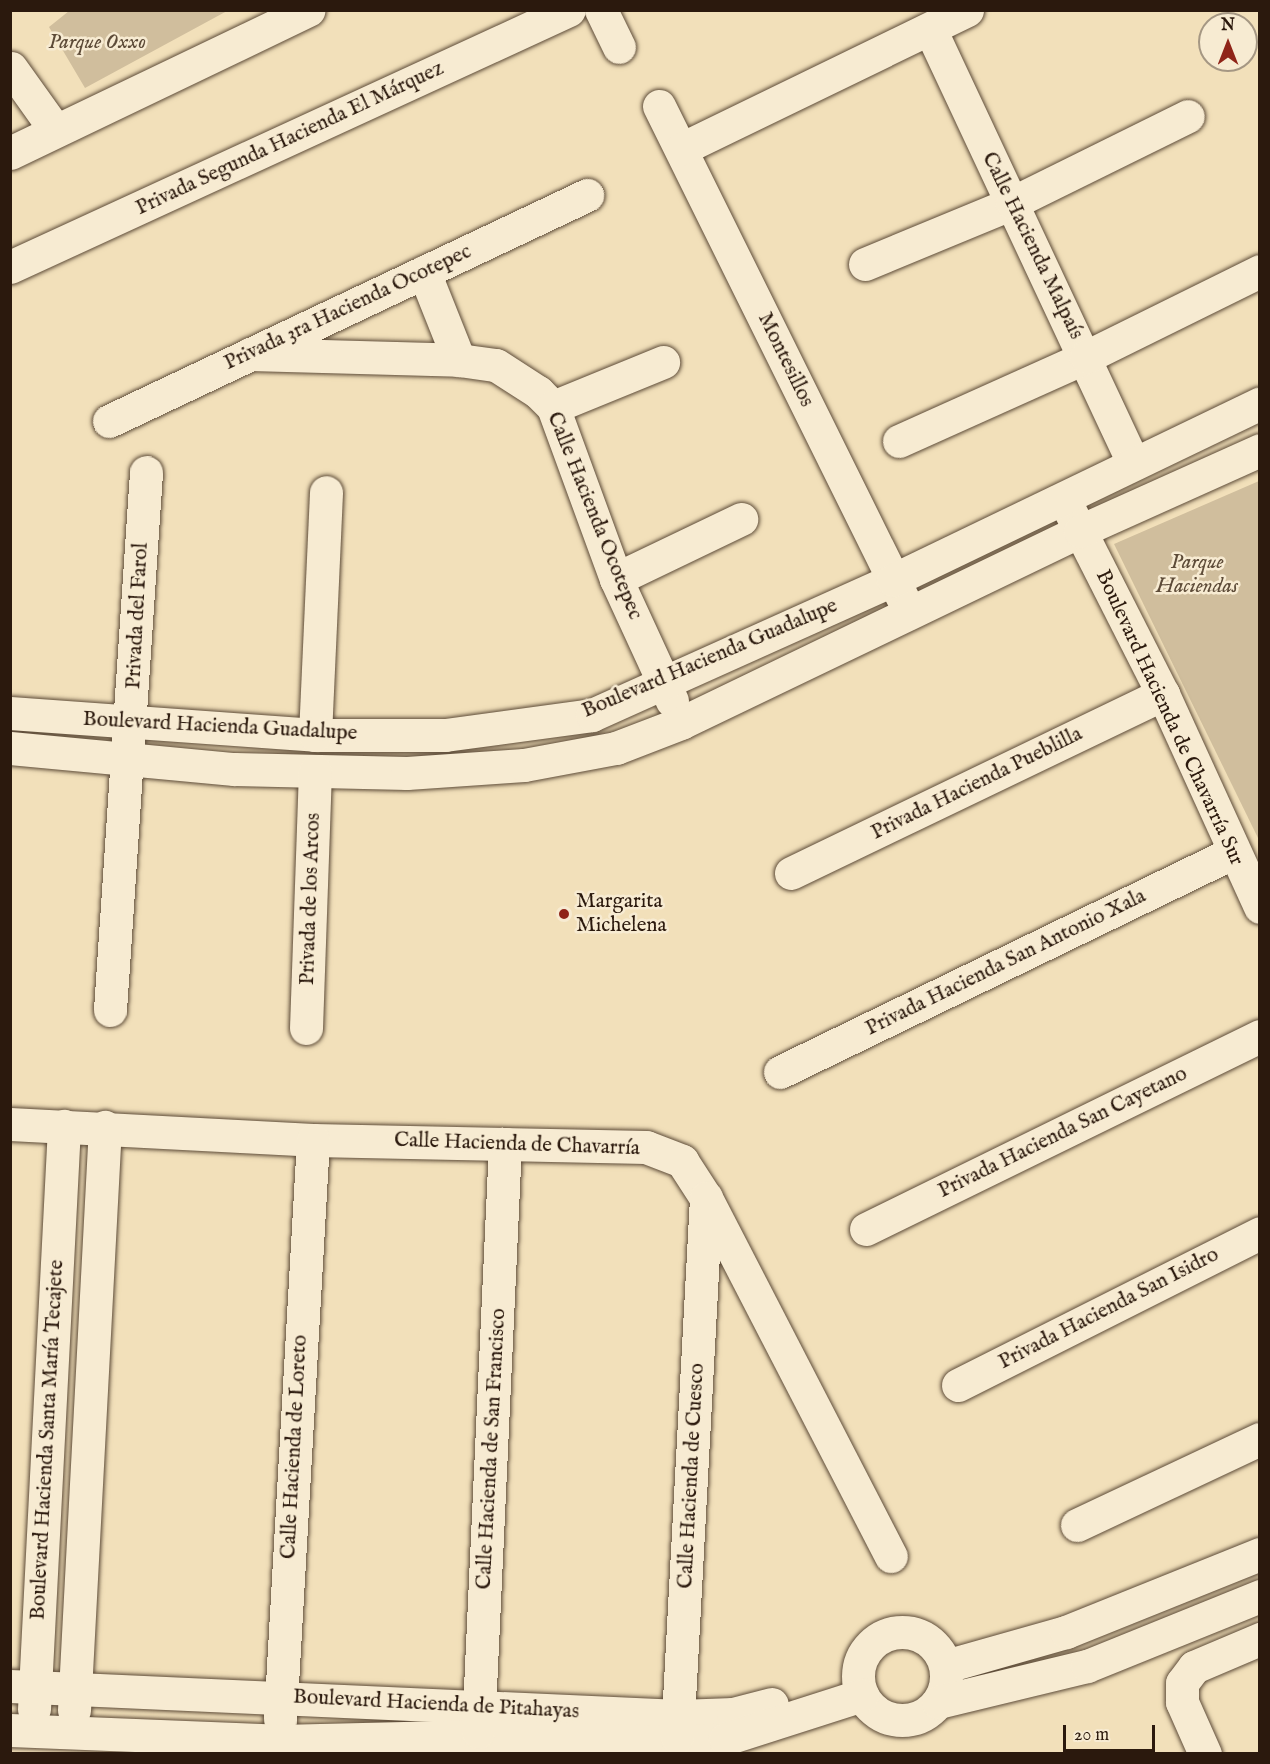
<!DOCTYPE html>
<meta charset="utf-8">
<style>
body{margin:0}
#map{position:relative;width:1270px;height:1764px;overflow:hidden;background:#f2e0ba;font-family:"IM FELL English",serif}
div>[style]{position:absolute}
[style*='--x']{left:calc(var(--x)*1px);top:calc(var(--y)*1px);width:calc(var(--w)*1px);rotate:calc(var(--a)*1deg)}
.green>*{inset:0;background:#d0be9d}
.roads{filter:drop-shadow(0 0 2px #5d4b38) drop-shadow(0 0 2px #5d4b38)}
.minor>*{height:33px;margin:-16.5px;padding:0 16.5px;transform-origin:16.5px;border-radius:16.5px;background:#f7ebd2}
.minor>.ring{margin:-16.5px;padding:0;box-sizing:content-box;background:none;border:33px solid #f7ebd2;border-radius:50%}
.dots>*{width:16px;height:16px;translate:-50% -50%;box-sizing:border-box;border:3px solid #f7ebd2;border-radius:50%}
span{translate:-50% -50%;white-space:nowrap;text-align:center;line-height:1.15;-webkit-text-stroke:5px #f7ebd2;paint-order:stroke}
.park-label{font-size:21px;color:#5d4b38;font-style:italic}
.street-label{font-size:21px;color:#2b190d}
.poi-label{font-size:21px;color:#2b190d}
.left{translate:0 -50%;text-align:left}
.frame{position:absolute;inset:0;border:12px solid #2b190d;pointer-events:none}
.north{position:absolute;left:1198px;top:12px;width:60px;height:60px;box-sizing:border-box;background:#f7ebd2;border:2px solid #a59783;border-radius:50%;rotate:0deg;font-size:16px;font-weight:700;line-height:24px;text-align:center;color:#2b190d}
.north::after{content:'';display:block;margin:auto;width:21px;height:27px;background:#8f2418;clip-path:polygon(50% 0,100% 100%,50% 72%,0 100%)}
.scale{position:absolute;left:1063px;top:1725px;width:92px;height:27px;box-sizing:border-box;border:3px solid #2b190d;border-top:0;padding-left:8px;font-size:18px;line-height:21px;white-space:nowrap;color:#2b190d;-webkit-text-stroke:4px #f7ebd2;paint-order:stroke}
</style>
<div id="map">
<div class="green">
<div style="clip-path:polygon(69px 11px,69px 10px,227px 11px,85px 88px,49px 27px)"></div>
<div style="clip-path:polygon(1259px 481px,1259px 840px,1114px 544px)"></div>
</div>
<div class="roads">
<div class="minor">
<div style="--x:601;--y:10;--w:41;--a:64.1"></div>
<div style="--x:930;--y:29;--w:479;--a:64.9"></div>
<div style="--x:11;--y:68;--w:77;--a:54.5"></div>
<div style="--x:659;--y:106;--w:550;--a:63.67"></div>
<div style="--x:681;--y:149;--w:318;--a:-25.9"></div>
<div style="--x:10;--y:153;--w:331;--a:-25.6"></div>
<div style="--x:865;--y:264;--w:159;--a:-22.5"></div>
<div style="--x:1012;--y:203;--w:196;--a:-26.3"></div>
<div style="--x:10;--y:267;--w:615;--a:-24.69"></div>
<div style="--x:424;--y:272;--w:95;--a:68.3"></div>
<div style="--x:250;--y:354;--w:209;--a:1.6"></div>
<div style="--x:459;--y:360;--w:37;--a:8"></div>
<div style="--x:496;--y:365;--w:50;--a:32.7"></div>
<div style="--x:538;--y:392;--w:21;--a:45"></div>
<div style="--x:553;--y:407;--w:183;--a:69.9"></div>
<div style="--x:616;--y:579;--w:134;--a:65.3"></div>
<div style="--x:553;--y:407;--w:119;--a:-22.2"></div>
<div style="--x:109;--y:421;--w:529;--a:-25.3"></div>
<div style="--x:899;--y:441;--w:205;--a:-24.2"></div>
<div style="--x:1086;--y:357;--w:194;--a:-26.3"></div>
<div style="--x:1071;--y:513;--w:203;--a:63.1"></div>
<div style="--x:1163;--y:694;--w:234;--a:65.5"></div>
<div style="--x:616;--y:579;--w:139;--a:-25.6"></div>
<div style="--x:10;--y:713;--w:306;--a:4.1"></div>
<div style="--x:315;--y:735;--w:130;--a:0"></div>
<div style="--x:445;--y:735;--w:148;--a:-7.7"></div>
<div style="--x:592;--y:715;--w:330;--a:-24.2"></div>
<div style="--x:893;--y:580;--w:407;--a:-25.7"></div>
<div style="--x:315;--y:735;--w:243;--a:-87.4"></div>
<div style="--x:10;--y:748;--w:225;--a:5.4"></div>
<div style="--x:234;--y:769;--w:173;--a:1.3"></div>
<div style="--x:407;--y:773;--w:117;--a:-3.9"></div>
<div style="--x:524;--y:765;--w:94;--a:-10.5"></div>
<div style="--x:616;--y:748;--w:70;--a:-21"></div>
<div style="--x:681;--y:723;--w:443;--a:-25.7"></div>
<div style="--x:1080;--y:531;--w:197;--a:-24.2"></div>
<div style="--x:791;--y:873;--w:413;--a:-25.7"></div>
<div style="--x:110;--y:1010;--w:539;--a:-86.17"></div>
<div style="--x:306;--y:1028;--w:257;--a:-88"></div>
<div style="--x:780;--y:1072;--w:502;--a:-25.85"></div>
<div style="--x:10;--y:1124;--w:303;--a:3"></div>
<div style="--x:313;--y:1140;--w:333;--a:1.2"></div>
<div style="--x:646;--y:1147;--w:39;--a:21"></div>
<div style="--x:682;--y:1161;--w:44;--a:57"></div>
<div style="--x:706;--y:1198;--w:403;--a:62.7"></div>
<div style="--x:866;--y:1229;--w:439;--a:-26.1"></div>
<div style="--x:958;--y:1385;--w:338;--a:-26.7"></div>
<div style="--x:1077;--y:1525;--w:202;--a:-25.2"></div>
<div class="ring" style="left:858px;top:1632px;width:55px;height:55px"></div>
<div style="--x:946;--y:1666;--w:125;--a:-15.8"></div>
<div style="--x:1066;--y:1632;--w:209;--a:-21.9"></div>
<div style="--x:10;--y:1686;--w:670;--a:2.57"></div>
<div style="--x:679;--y:1716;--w:54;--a:-2.1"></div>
<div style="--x:733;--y:1714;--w:40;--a:-14.4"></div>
<div style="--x:938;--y:1702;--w:153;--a:-13.6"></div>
<div style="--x:1087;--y:1666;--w:187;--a:-22"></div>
<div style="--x:34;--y:1709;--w:584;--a:-87.05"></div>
<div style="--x:74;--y:1710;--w:584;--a:-86.96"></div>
<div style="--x:280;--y:1719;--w:580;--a:-86.74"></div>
<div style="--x:10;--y:1730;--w:269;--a:2.3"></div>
<div style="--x:279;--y:1741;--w:198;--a:-1.4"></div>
<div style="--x:477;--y:1736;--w:199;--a:1.7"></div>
<div style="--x:676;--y:1742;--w:49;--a:-3.5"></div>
<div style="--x:725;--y:1739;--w:144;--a:-17.8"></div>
<div style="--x:478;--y:1732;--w:589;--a:-87.37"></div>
<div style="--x:677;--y:1737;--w:540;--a:-86.92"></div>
<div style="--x:1205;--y:1754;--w:57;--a:-113.9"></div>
<div style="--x:1182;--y:1702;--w:19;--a:-90"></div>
<div style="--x:1182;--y:1683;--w:20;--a:-53"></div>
<div style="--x:1194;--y:1667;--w:72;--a:-23"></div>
</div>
</div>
<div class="dots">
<div style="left:564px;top:914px;background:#8f2418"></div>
</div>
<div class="park-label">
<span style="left:97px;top:43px">Parque Oxxo</span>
<span style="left:1197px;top:575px">Parque<br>Haciendas</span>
</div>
<div class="street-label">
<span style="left:290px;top:139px;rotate:-25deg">Privada Segunda Hacienda El Márquez</span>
<span style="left:1032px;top:246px;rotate:64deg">Calle Hacienda Malpaís</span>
<span style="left:348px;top:308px;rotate:-25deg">Privada 3ra Hacienda Ocotepec</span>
<span style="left:785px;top:360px;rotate:64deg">Montesillos</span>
<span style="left:594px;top:516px;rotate:68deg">Calle Hacienda Ocotepec</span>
<span style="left:138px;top:616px;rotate:-87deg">Privada del Farol</span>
<span style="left:710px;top:659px;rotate:-23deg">Boulevard Hacienda Guadalupe</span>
<span style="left:1169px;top:718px;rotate:65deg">Boulevard Hacienda de Chavarría Sur</span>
<span style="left:220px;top:727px;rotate:3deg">Boulevard Hacienda Guadalupe</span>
<span style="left:977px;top:784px;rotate:-26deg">Privada Hacienda Pueblilla</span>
<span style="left:311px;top:899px;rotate:-88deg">Privada de los Arcos</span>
<span style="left:1006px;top:963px;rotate:-26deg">Privada Hacienda San Antonio Xala</span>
<span style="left:1063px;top:1133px;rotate:-26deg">Privada Hacienda San Cayetano</span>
<span style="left:517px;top:1145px;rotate:2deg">Calle Hacienda de Chavarría</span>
<span style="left:1109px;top:1309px;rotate:-27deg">Privada Hacienda San Isidro</span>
<span style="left:48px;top:1440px;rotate:-87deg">Boulevard Hacienda Santa María Tecajete</span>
<span style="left:295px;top:1447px;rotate:-87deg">Calle Hacienda de Loreto</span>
<span style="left:492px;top:1449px;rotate:-87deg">Calle Hacienda de San Francisco</span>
<span style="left:692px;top:1476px;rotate:-87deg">Calle Hacienda de Cuesco</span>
<span style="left:436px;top:1705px;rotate:3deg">Boulevard Hacienda de Pitahayas</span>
</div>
<div class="poi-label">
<span class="left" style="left:576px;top:914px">Margarita<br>Michelena</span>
</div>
<div class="frame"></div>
<div class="north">N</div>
<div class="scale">20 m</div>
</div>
